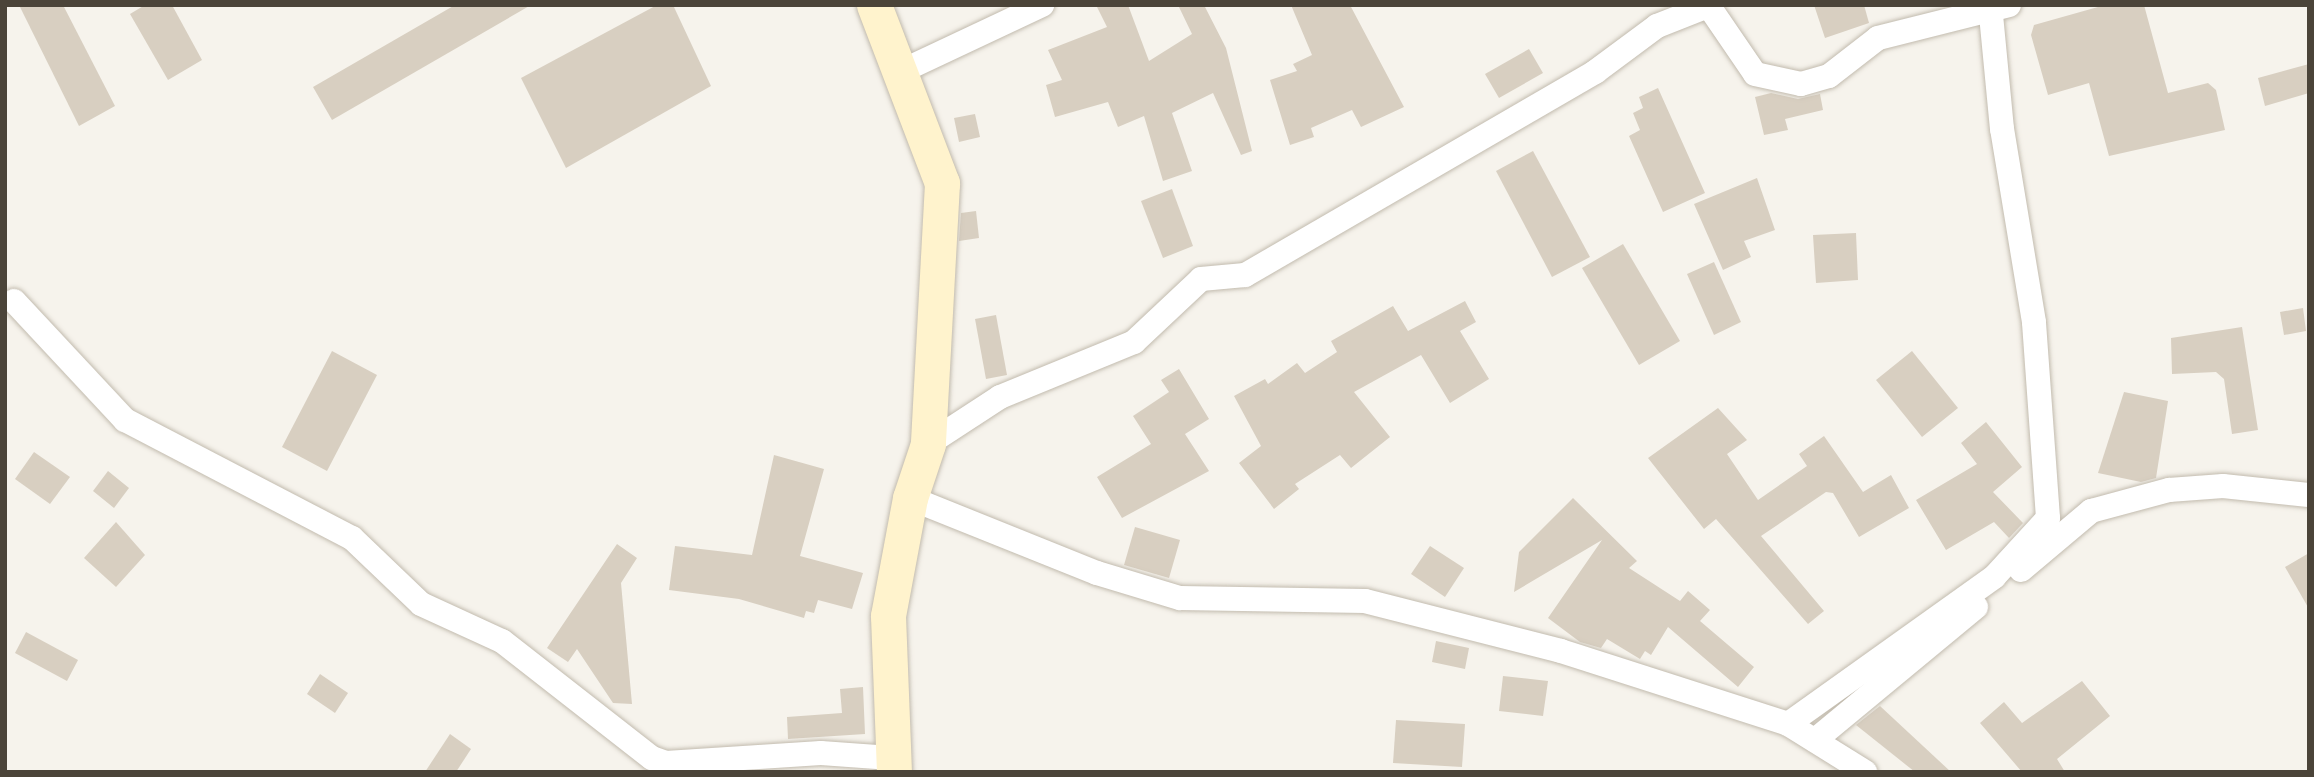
<!DOCTYPE html>
<style>
body{margin:0}
#map{position:relative;width:2314px;height:777px;overflow:hidden;background:#f6f3ec;font-family:"Noto Sans",sans-serif}
div>[style]{position:absolute}
[style*='--x']{left:calc(var(--x)*1px);top:calc(var(--y)*1px);width:calc(var(--w)*1px);rotate:calc(var(--a)*1deg)}
.building>*{inset:0;background:#d8cfc1}
.roads{filter:drop-shadow(0 0 2px #c2bbae) drop-shadow(0 0 2px #c2bbae)}
.street>*{height:24px;margin:-12px;padding:0 12px;transform-origin:12px;border-radius:12px;background:#fff}
.secondary>*{height:35px;margin:-17.5px;padding:0 17.5px;transform-origin:17.5px;border-radius:17.5px;background:#fff3cd}
span{translate:-50% -50%;white-space:nowrap;text-align:center;line-height:1.15;-webkit-text-stroke:5px #fff;paint-order:stroke}
.frame{position:absolute;inset:0;border:7px solid #4b4439;pointer-events:none}
</style>
<div id="map">
<div class="building">
<div style="clip-path:polygon(19px 5px,63px 5px,115px 106px,79px 126px)"></div>
<div style="clip-path:polygon(145px 5px,172px 5px,202px 60px,168px 80px,130px 14px)"></div>
<div style="clip-path:polygon(455px 5px,531px 5px,332px 120px,313px 87px)"></div>
<div style="clip-path:polygon(657px 5px,673px 5px,711px 86px,566px 168px,521px 78px)"></div>
<div style="clip-path:polygon(1096px 5px,1128px 5px,1149px 61px,1192px 34px,1178px 5px,1204px 5px,1226px 48px,1252px 151px,1241px 155px,1213px 93px,1172px 113px,1192px 171px,1163px 181px,1144px 116px,1118px 127px,1108px 102px,1055px 117px,1046px 85px,1062px 80px,1048px 50px,1107px 27px)"></div>
<div style="clip-path:polygon(1291px 5px,1350px 5px,1404px 107px,1361px 127px,1352px 110px,1311px 128px,1314px 137px,1290px 145px,1270px 80px,1297px 71px,1293px 64px,1312px 55px)"></div>
<div style="clip-path:polygon(1814px 5px,1864px 5px,1869px 23px,1825px 38px)"></div>
<div style="clip-path:polygon(2105px 5px,2144px 5px,2168px 93px,2208px 83px,2216px 90px,2225px 130px,2109px 156px,2089px 83px,2048px 95px,2031px 35px,2034px 25px)"></div>
<div style="clip-path:polygon(1529px 49px,1543px 73px,1499px 98px,1485px 74px)"></div>
<div style="clip-path:polygon(2309px 64px,2309px 93px,2265px 106px,2258px 78px)"></div>
<div style="clip-path:polygon(1658px 88px,1705px 193px,1663px 212px,1629px 136px,1640px 130px,1633px 113px,1643px 108px,1639px 97px)"></div>
<div style="clip-path:polygon(1771px 93px,1798px 99px,1820px 94px,1823px 110px,1785px 119px,1788px 130px,1764px 135px,1755px 97px)"></div>
<div style="clip-path:polygon(975px 114px,980px 137px,959px 142px,954px 118px)"></div>
<div style="clip-path:polygon(1533px 151px,1590px 257px,1552px 277px,1496px 171px)"></div>
<div style="clip-path:polygon(1757px 178px,1775px 230px,1744px 241px,1751px 257px,1723px 270px,1694px 204px)"></div>
<div style="clip-path:polygon(1172px 189px,1193px 246px,1163px 258px,1141px 201px)"></div>
<div style="clip-path:polygon(976px 211px,979px 238px,959px 241px,961px 213px)"></div>
<div style="clip-path:polygon(1856px 233px,1858px 280px,1816px 283px,1813px 235px)"></div>
<div style="clip-path:polygon(1623px 244px,1680px 341px,1639px 365px,1582px 268px)"></div>
<div style="clip-path:polygon(1714px 262px,1741px 322px,1714px 335px,1687px 274px)"></div>
<div style="clip-path:polygon(1465px 301px,1476px 322px,1460px 331px,1489px 379px,1450px 403px,1421px 355px,1354px 392px,1390px 437px,1351px 468px,1340px 455px,1295px 484px,1299px 489px,1274px 509px,1239px 463px,1261px 446px,1234px 396px,1265px 379px,1268px 384px,1297px 363px,1305px 373px,1337px 352px,1331px 341px,1393px 306px,1408px 331px)"></div>
<div style="clip-path:polygon(2303px 308px,2306px 331px,2284px 335px,2280px 312px)"></div>
<div style="clip-path:polygon(996px 315px,1007px 375px,986px 379px,975px 319px)"></div>
<div style="clip-path:polygon(2242px 327px,2258px 430px,2232px 434px,2224px 379px,2216px 372px,2172px 374px,2171px 338px)"></div>
<div style="clip-path:polygon(332px 351px,377px 375px,327px 471px,282px 447px)"></div>
<div style="clip-path:polygon(1912px 351px,1958px 408px,1922px 437px,1876px 380px)"></div>
<div style="clip-path:polygon(1179px 369px,1209px 419px,1185px 434px,1209px 471px,1122px 518px,1097px 477px,1151px 444px,1133px 416px,1169px 392px,1161px 380px)"></div>
<div style="clip-path:polygon(2124px 392px,2168px 401px,2156px 478px,2141px 482px,2098px 473px)"></div>
<div style="clip-path:polygon(1718px 408px,1747px 440px,1727px 454px,1758px 500px,1807px 466px,1799px 454px,1824px 436px,1863px 492px,1891px 475px,1909px 508px,1859px 537px,1833px 493px,1826px 492px,1761px 536px,1824px 611px,1808px 624px,1716px 519px,1704px 529px,1648px 458px)"></div>
<div style="clip-path:polygon(1986px 422px,2022px 467px,1993px 492px,2023px 523px,2009px 538px,1994px 522px,1946px 550px,1916px 500px,1977px 464px,1961px 443px)"></div>
<div style="clip-path:polygon(34px 452px,70px 477px,50px 504px,15px 479px)"></div>
<div style="clip-path:polygon(774px 455px,824px 469px,800px 556px,863px 573px,852px 609px,818px 600px,814px 613px,806px 611px,804px 618px,739px 599px,669px 590px,675px 546px,752px 555px)"></div>
<div style="clip-path:polygon(108px 471px,129px 488px,114px 508px,93px 491px)"></div>
<div style="clip-path:polygon(1573px 498px,1637px 561px,1629px 568px,1680px 601px,1688px 591px,1710px 610px,1700px 621px,1754px 667px,1738px 687px,1668px 627px,1651px 655px,1645px 651px,1640px 659px,1607px 639px,1601px 648px,1580px 642px,1548px 618px,1602px 540px,1514px 592px,1519px 552px)"></div>
<div style="clip-path:polygon(116px 522px,145px 555px,116px 587px,84px 558px)"></div>
<div style="clip-path:polygon(1135px 527px,1180px 540px,1169px 578px,1124px 565px)"></div>
<div style="clip-path:polygon(617px 544px,637px 558px,621px 583px,632px 704px,613px 703px,577px 649px,568px 662px,547px 648px)"></div>
<div style="clip-path:polygon(1430px 546px,1464px 568px,1445px 597px,1411px 574px)"></div>
<div style="clip-path:polygon(2309px 553px,2309px 609px,2285px 567px)"></div>
<div style="clip-path:polygon(26px 632px,78px 660px,67px 681px,15px 653px)"></div>
<div style="clip-path:polygon(1436px 641px,1469px 648px,1465px 669px,1432px 662px)"></div>
<div style="clip-path:polygon(320px 674px,348px 693px,335px 713px,307px 694px)"></div>
<div style="clip-path:polygon(1503px 676px,1548px 681px,1543px 716px,1499px 711px)"></div>
<div style="clip-path:polygon(2082px 681px,2110px 716px,2057px 759px,2065px 772px,2022px 772px,1980px 723px,2004px 702px,2022px 723px)"></div>
<div style="clip-path:polygon(863px 687px,865px 734px,788px 739px,787px 717px,842px 713px,840px 689px)"></div>
<div style="clip-path:polygon(1880px 706px,1951px 772px,1915px 772px,1856px 725px)"></div>
<div style="clip-path:polygon(1396px 720px,1465px 724px,1462px 767px,1393px 763px)"></div>
<div style="clip-path:polygon(450px 734px,471px 749px,456px 772px,425px 772px)"></div>
</div>
<div class="roads">
<div class="street">
<div style="--x:1708;--y:5;--w:83;--a:55.7"></div>
<div style="--x:1755;--y:74;--w:47;--a:12.3"></div>
<div style="--x:1801;--y:84;--w:29;--a:-16"></div>
<div style="--x:1829;--y:76;--w:62;--a:-37.8"></div>
<div style="--x:1878;--y:38;--w:135;--a:-14.1"></div>
<div style="--x:902;--y:71;--w:155;--a:-25.2"></div>
<div style="--x:14;--y:301;--w:163;--a:47"></div>
<div style="--x:125;--y:420;--w:256;--a:27.5"></div>
<div style="--x:352;--y:538;--w:95;--a:43.7"></div>
<div style="--x:421;--y:604;--w:89;--a:24.6"></div>
<div style="--x:502;--y:641;--w:190;--a:38"></div>
<div style="--x:652;--y:758;--w:15;--a:20"></div>
<div style="--x:666;--y:763;--w:155;--a:-3.7"></div>
<div style="--x:821;--y:753;--w:70;--a:4.1"></div>
<div style="--x:928;--y:444;--w:86;--a:-33.1"></div>
<div style="--x:1000;--y:397;--w:145;--a:-22.3"></div>
<div style="--x:1134;--y:342;--w:92;--a:-43.2"></div>
<div style="--x:1201;--y:279;--w:44;--a:-5.2"></div>
<div style="--x:1245;--y:275;--w:405;--a:-30.1"></div>
<div style="--x:1595;--y:72;--w:77;--a:-36.6"></div>
<div style="--x:1657;--y:26;--w:55;--a:-21.4"></div>
<div style="--x:910;--y:498;--w:201;--a:21.9"></div>
<div style="--x:1097;--y:573;--w:87;--a:16.8"></div>
<div style="--x:1180;--y:598;--w:185;--a:0.9"></div>
<div style="--x:1365;--y:601;--w:202;--a:14.3"></div>
<div style="--x:1561;--y:651;--w:238;--a:17.8"></div>
<div style="--x:1788;--y:724;--w:91;--a:31.9"></div>
<div style="--x:2021;--y:570;--w:92;--a:-40.1"></div>
<div style="--x:2091;--y:511;--w:81;--a:-15.1"></div>
<div style="--x:2169;--y:490;--w:54;--a:-4.2"></div>
<div style="--x:2223;--y:486;--w:86;--a:6"></div>
<div style="--x:1788;--y:724;--w:253;--a:-35.5"></div>
<div style="--x:1994;--y:577;--w:80;--a:-47.5"></div>
<div style="--x:2048;--y:518;--w:196;--a:-94.1"></div>
<div style="--x:2034;--y:322;--w:196;--a:-99.4"></div>
<div style="--x:2002;--y:129;--w:125;--a:-95.5"></div>
<div style="--x:1815;--y:740;--w:209;--a:-39.6"></div>
</div>
<div class="secondary">
<div style="--x:874;--y:5;--w:191;--a:69.1"></div>
<div style="--x:942;--y:183;--w:261;--a:93.1"></div>
<div style="--x:928;--y:444;--w:57;--a:108.4"></div>
<div style="--x:910;--y:498;--w:120;--a:100.6"></div>
<div style="--x:888;--y:616;--w:156;--a:87.8"></div>
</div>
</div>
<div class="frame"></div>
</div>
